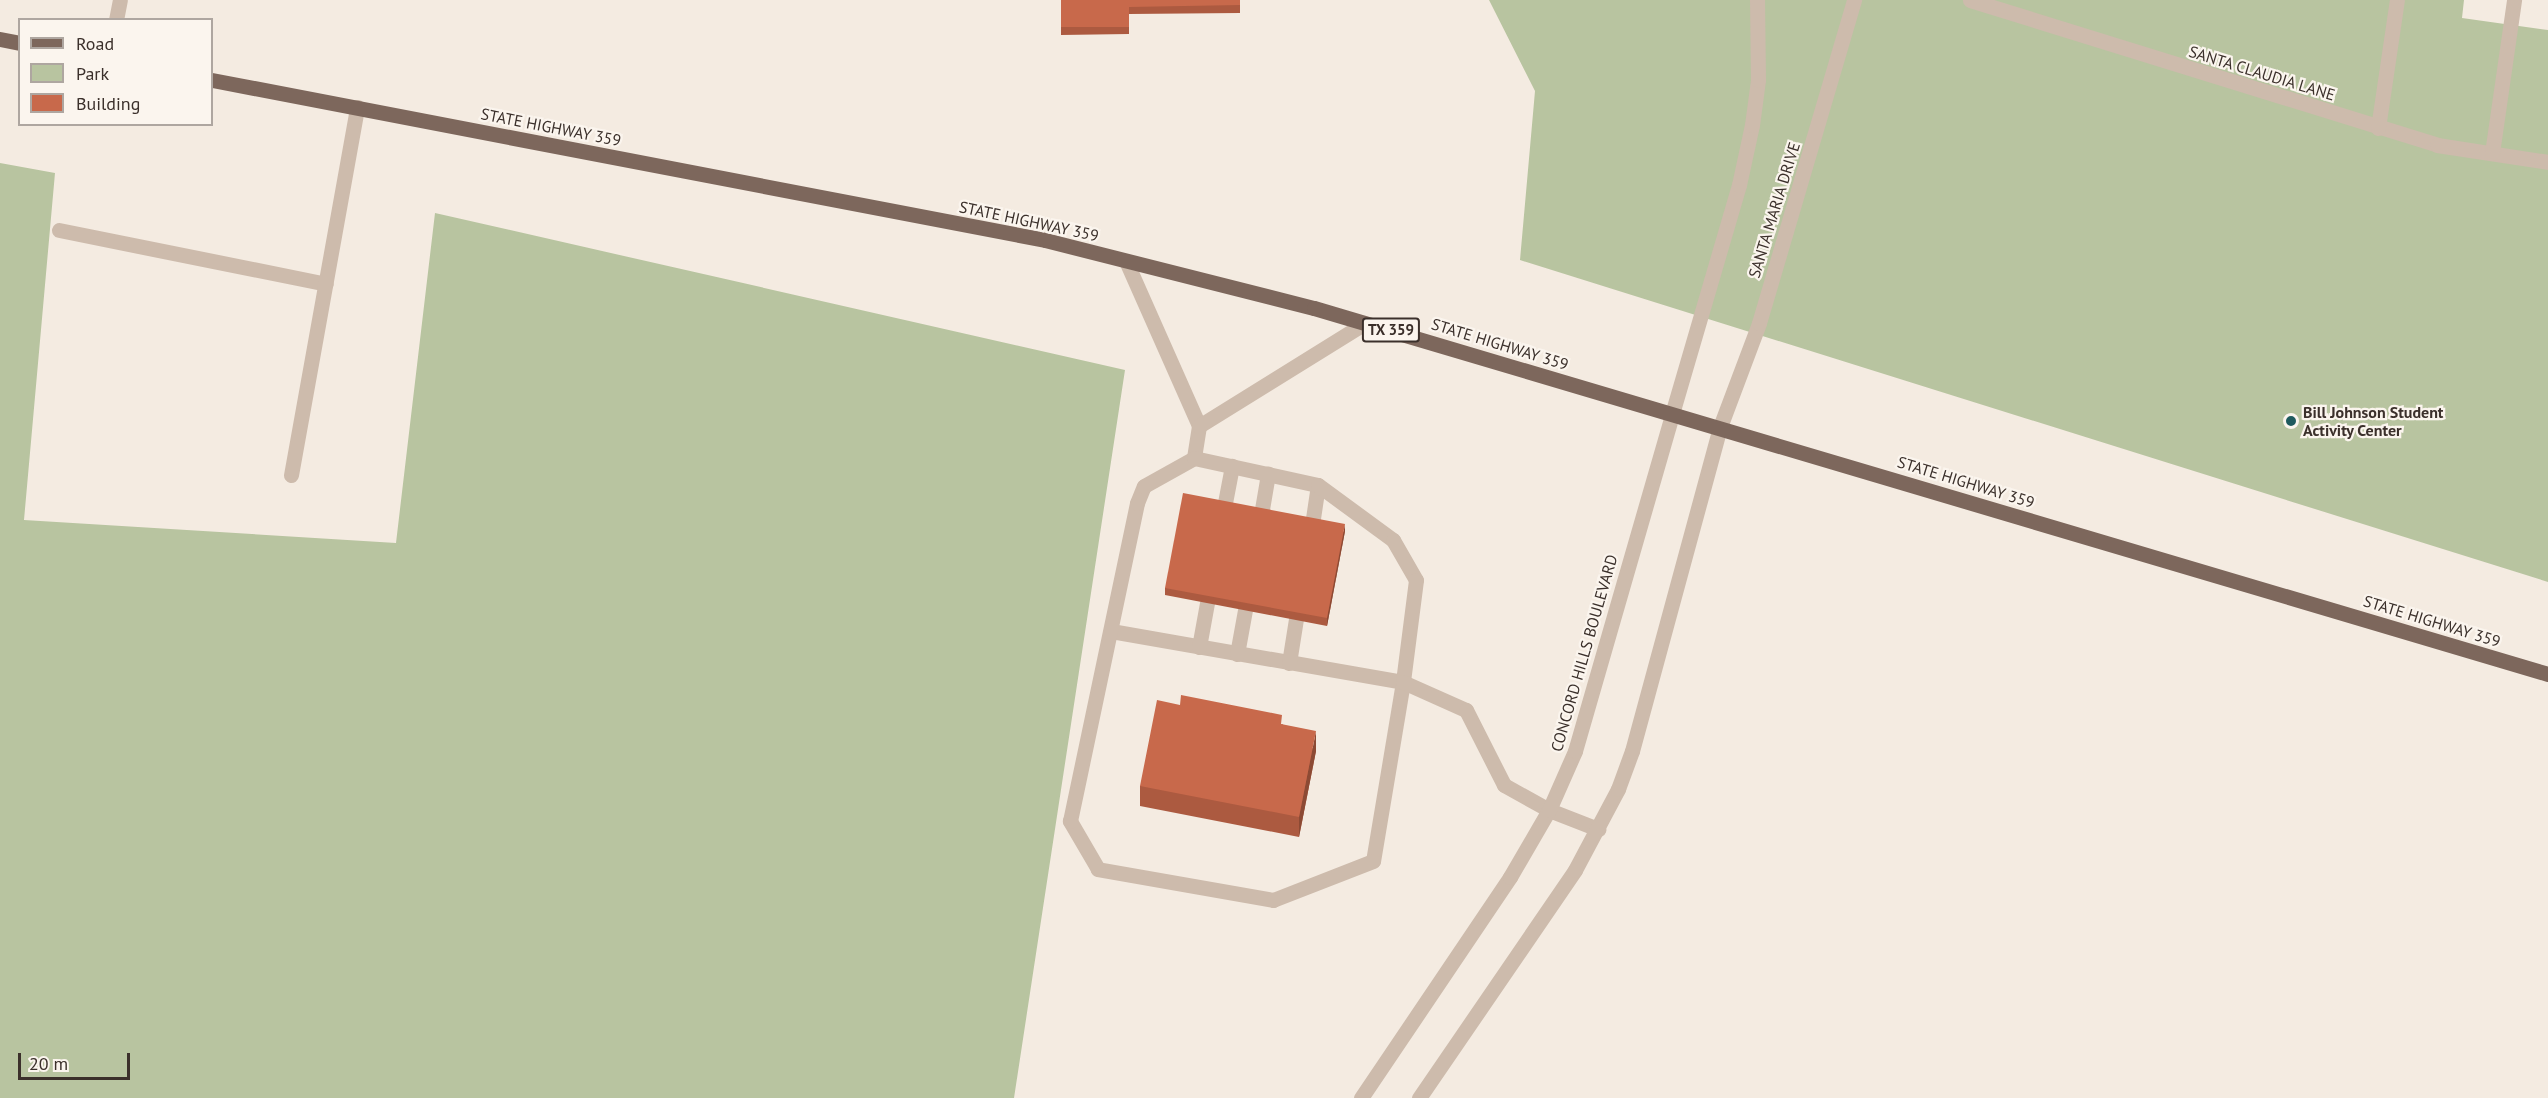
<!DOCTYPE html>
<style>
body{margin:0}
#map{position:relative;width:2548px;height:1098px;overflow:hidden;background:#f4ebe1;font-family:"PT Sans",sans-serif}
div>[style]{position:absolute}
[style*='--x']{left:calc(var(--x)*1px);top:calc(var(--y)*1px);width:calc(var(--w)*1px);rotate:calc(var(--a)*1deg)}
.green>*{inset:0;background:#b8c4a0}
.service>*{height:15px;margin:-7.5px;padding:0 7.5px;transform-origin:7.5px;border-radius:7.5px;background:#cdbbac}
.minor>*{height:15px;margin:-7.5px;padding:0 7.5px;transform-origin:7.5px;border-radius:7.5px;background:#cdbbac}
.tertiary>*{height:15px;margin:-7.5px;padding:0 7.5px;transform-origin:7.5px;border-radius:7.5px;background:#cdbbac}
.primary>*{height:15px;margin:-7.5px;padding:0 7.5px;transform-origin:7.5px;border-radius:7.5px;background:#7d675c}
.wall>*{inset:0;background:#ac5a40}
.shaded-wall>*{inset:0;background:#8c4a34}
.building>*{inset:0;background:#c8694b}
.dots>*{width:16px;height:16px;translate:-50% -50%;box-sizing:border-box;border:3px solid #fbf5ee;border-radius:50%}
span{translate:-50% -50%;white-space:nowrap;text-align:center;line-height:1.15;-webkit-text-stroke:4.5px #fbf5ee;paint-order:stroke}
.shield-label span{padding:2px 4px;background:#fbf5ee;border:2px solid;border-radius:4px;-webkit-text-stroke-width:0}
.shield-label{font-size:15px;color:#3b302b;font-weight:700}
.street-label{font-size:16px;color:#3b302b}
.poi-label{font-size:16px;color:#3b302b;font-weight:700}
.left{translate:0 -50%;text-align:left}
.legend{position:absolute;left:18px;top:18px;width:195px;height:108px;box-sizing:border-box;background:#fbf5ee;border:2px solid #aea6a0;margin:0;padding:8px 10px;list-style:none;font-size:18px;color:#3b302b}
.legend li{display:flex;align-items:center;gap:12px;height:30px}
.legend b{width:30px;border:2px solid #aea6a0}
.scale{position:absolute;left:18px;top:1053px;width:112px;height:27px;box-sizing:border-box;border:3px solid #3b302b;border-top:0;padding-left:8px;font-size:18px;line-height:21px;white-space:nowrap;color:#3b302b;-webkit-text-stroke:4px #fbf5ee;paint-order:stroke}
</style>
<div id="map">
<div class="green">
<div style="clip-path:polygon(1489px 0,2464px 0,2462px 18px,2548px 30px,2548px 582px,1520px 260px,1535px 91px)"></div>
<div style="clip-path:polygon(0 163px,55px 173px,24px 520px,396px 543px,435px 213px,1125px 370px,1014px 1098px,0 1098px)"></div>
</div>
<div class="service">
<div style="--x:1970;--y:0;--w:489;--a:17.2"></div>
<div style="--x:2437;--y:145;--w:112;--a:8.7"></div>
<div style="--x:116;--y:20;--w:20;--a:-79"></div>
<div style="--x:2378;--y:128;--w:129;--a:-81.6"></div>
<div style="--x:2492;--y:153;--w:155;--a:-81.8"></div>
<div style="--x:59;--y:230;--w:272;--a:11.4"></div>
<div style="--x:1126;--y:261;--w:180;--a:66.1"></div>
<div style="--x:1199;--y:426;--w:32;--a:99"></div>
<div style="--x:1199;--y:426;--w:195;--a:-31.8"></div>
<div style="--x:291;--y:475;--w:374;--a:-79.8"></div>
<div style="--x:1224;--y:508;--w:43;--a:-79.2"></div>
<div style="--x:1261;--y:515;--w:42;--a:-80.3"></div>
<div style="--x:1312;--y:525;--w:40;--a:-81.5"></div>
<div style="--x:1111;--y:631;--w:296;--a:9.9"></div>
<div style="--x:1403;--y:682;--w:181;--a:99.5"></div>
<div style="--x:1373;--y:861;--w:107;--a:158.7"></div>
<div style="--x:1273;--y:900;--w:178;--a:-170"></div>
<div style="--x:1098;--y:869;--w:56;--a:-120.3"></div>
<div style="--x:1070;--y:821;--w:325;--a:-78.1"></div>
<div style="--x:1137;--y:503;--w:18;--a:-68"></div>
<div style="--x:1144;--y:486;--w:57;--a:-29.2"></div>
<div style="--x:1194;--y:458;--w:127;--a:12.3"></div>
<div style="--x:1318;--y:485;--w:93;--a:36.3"></div>
<div style="--x:1393;--y:540;--w:46;--a:60.1"></div>
<div style="--x:1416;--y:580;--w:103;--a:97.3"></div>
<div style="--x:1403;--y:682;--w:69;--a:24"></div>
<div style="--x:1466;--y:710;--w:84;--a:63.1"></div>
<div style="--x:1504;--y:785;--w:51;--a:29.1"></div>
<div style="--x:1199;--y:647;--w:45;--a:-79.7"></div>
<div style="--x:1237;--y:654;--w:45;--a:-79.7"></div>
<div style="--x:1289;--y:663;--w:45;--a:-81"></div>
</div>
<div class="minor">
<div style="--x:1672;--y:414;--w:239;--a:-73.7"></div>
<div style="--x:1739;--y:185;--w:61;--a:-77.8"></div>
<div style="--x:1752;--y:125;--w:45;--a:-82.4"></div>
<div style="--x:1758;--y:80;--w:80;--a:-90.7"></div>
<div style="--x:1720;--y:427;--w:111;--a:-69.4"></div>
<div style="--x:1759;--y:323;--w:337;--a:-73.6"></div>
</div>
<div class="tertiary">
<div style="--x:1549;--y:810;--w:53;--a:21.2"></div>
<div style="--x:1361;--y:1098;--w:267;--a:-56"></div>
<div style="--x:1510;--y:877;--w:78;--a:-59.8"></div>
<div style="--x:1549;--y:810;--w:64;--a:-66.2"></div>
<div style="--x:1575;--y:751;--w:351;--a:-73.9"></div>
<div style="--x:1419;--y:1098;--w:276;--a:-55.6"></div>
<div style="--x:1575;--y:870;--w:92;--a:-62"></div>
<div style="--x:1618;--y:789;--w:40;--a:-69.8"></div>
<div style="--x:1632;--y:751;--w:336;--a:-74.8"></div>
</div>
<div class="primary">
<div style="--x:0;--y:39;--w:20;--a:11"></div>
<div style="--x:212;--y:80;--w:848;--a:10.87"></div>
<div style="--x:1045;--y:240;--w:277;--a:14.2"></div>
<div style="--x:1314;--y:308;--w:1287;--a:16.52"></div>
</div>
<div class="wall">
<div style="clip-path:polygon(1061px 0,1240px 0,1240px 13px,1129px 14px,1129px 34px,1061px 35px)"></div>
<div style="clip-path:polygon(1345px 531px,1327px 626px,1165px 595px,1165px 588px)"></div>
<div style="clip-path:polygon(1282px 724px,1316px 751px,1299px 837px,1140px 806px,1140px 786px)"></div>
</div>
<div class="shaded-wall">
<div style="clip-path:polygon(1345px 524px,1345px 531px,1327px 626px,1327px 618px)"></div>
<div style="clip-path:polygon(1316px 731px,1316px 751px,1299px 837px,1299px 817px)"></div>
</div>
<div class="building">
<div style="clip-path:polygon(1061px 0,1240px 0,1240px 5px,1129px 7px,1129px 27px,1061px 27px)"></div>
<div style="clip-path:polygon(1183px 493px,1345px 524px,1327px 618px,1165px 588px)"></div>
<div style="clip-path:polygon(1181px 695px,1282px 715px,1281px 724px,1316px 731px,1299px 817px,1140px 786px,1157px 700px,1180px 705px)"></div>
</div>
<div class="dots">
<div style="left:2291px;top:421px;background:#1f5a5e"></div>
</div>
<div class="shield-label">
<span style="left:1391px;top:330px">TX 359</span>
</div>
<div class="street-label">
<span style="left:2262px;top:73px;rotate:17deg">SANTA CLAUDIA LANE</span>
<span style="left:551px;top:127px;rotate:11deg">STATE HIGHWAY 359</span>
<span style="left:1774px;top:210px;rotate:-73deg">SANTA MARIA DRIVE</span>
<span style="left:1029px;top:221px;rotate:12deg">STATE HIGHWAY 359</span>
<span style="left:1500px;top:344px;rotate:17deg">STATE HIGHWAY 359</span>
<span style="left:1966px;top:482px;rotate:17deg">STATE HIGHWAY 359</span>
<span style="left:2432px;top:621px;rotate:17deg">STATE HIGHWAY 359</span>
<span style="left:1584px;top:653px;rotate:-74deg">CONCORD HILLS BOULEVARD</span>
</div>
<div class="poi-label">
<span class="left" style="left:2303px;top:421px">Bill Johnson Student<br>Activity Center</span>
</div>
<ul class="legend">
<li><b style="height:8px;background:#7d675c"></b>Road</li>
<li><b style="height:16px;background:#b8c4a0"></b>Park</li>
<li><b style="height:16px;background:#c8694b"></b>Building</li>
</ul>
<div class="scale">20 m</div>
</div>
